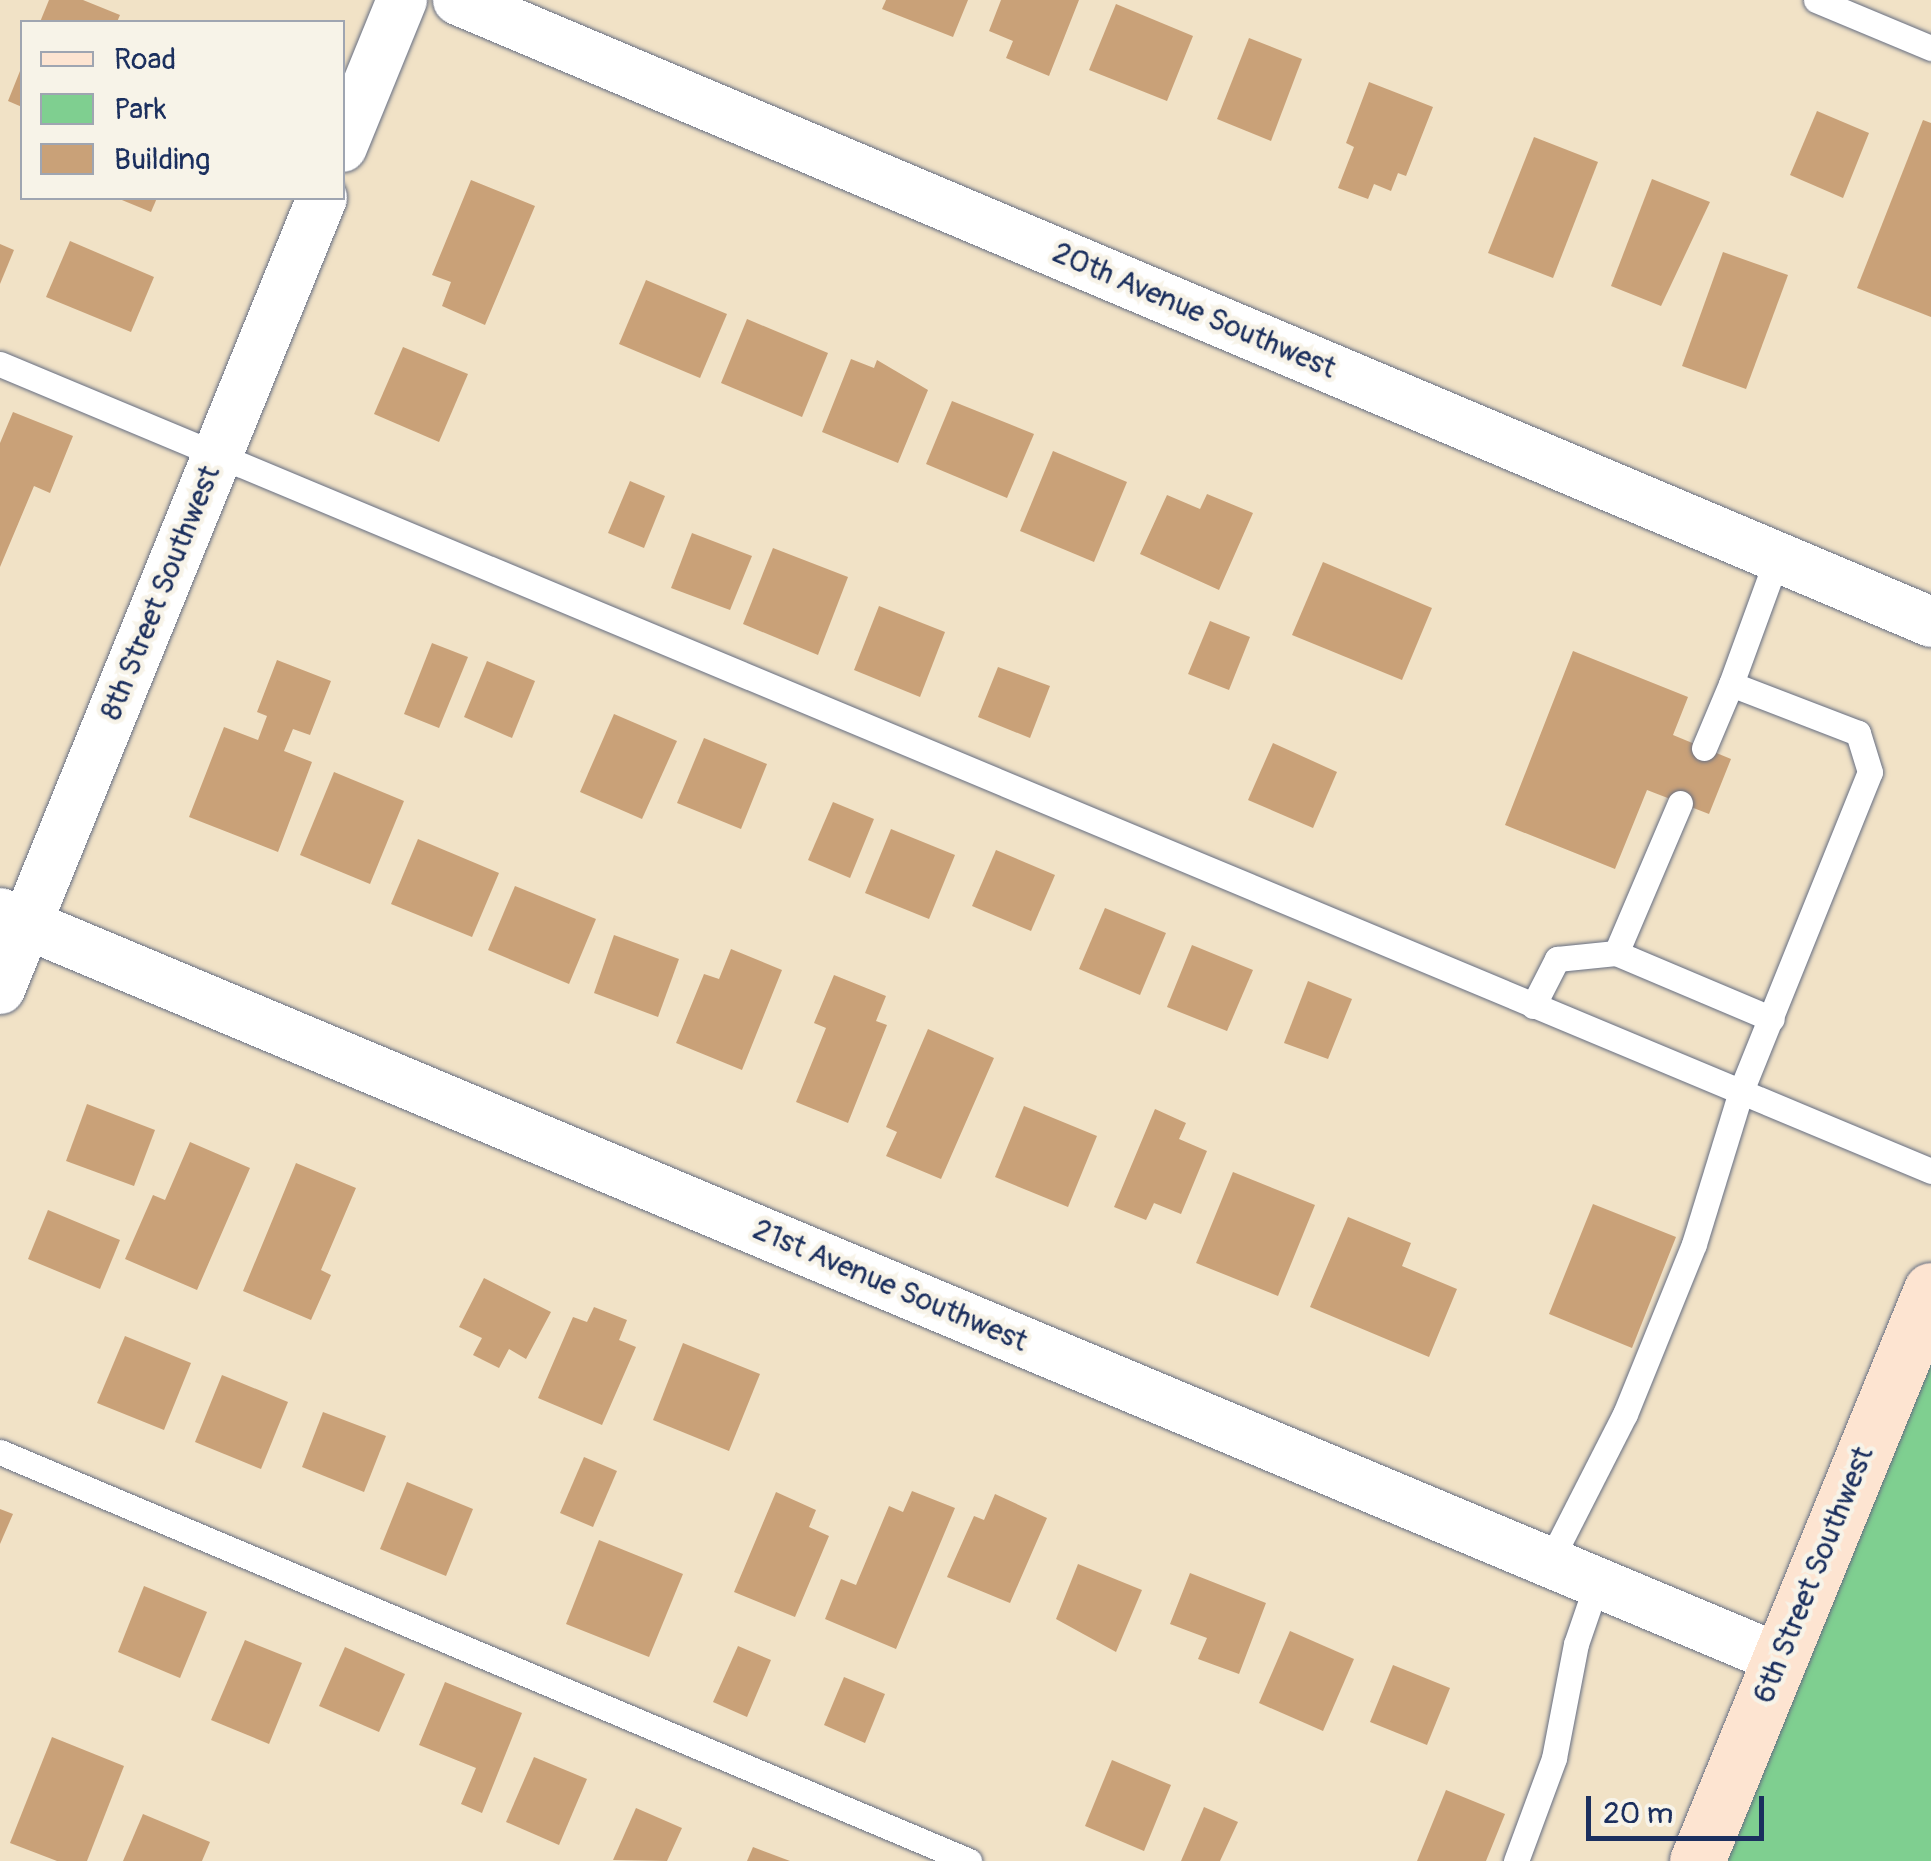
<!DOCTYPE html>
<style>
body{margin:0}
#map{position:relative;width:1931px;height:1861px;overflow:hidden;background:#f1e2c6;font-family:Pangolin,sans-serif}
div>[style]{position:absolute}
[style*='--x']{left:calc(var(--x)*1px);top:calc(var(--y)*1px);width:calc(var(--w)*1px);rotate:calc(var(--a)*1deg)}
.green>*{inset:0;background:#7fcf90}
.building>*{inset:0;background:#c9a178}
.roads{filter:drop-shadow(0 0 2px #666e82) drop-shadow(0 0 2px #666e82)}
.service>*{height:25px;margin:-12.5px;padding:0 12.5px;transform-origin:12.5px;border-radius:12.5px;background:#fff}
.minor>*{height:50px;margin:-25px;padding:0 25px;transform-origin:25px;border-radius:25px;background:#fff}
.secondary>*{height:55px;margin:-27.5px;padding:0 27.5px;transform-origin:27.5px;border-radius:27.5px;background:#fde4d1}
span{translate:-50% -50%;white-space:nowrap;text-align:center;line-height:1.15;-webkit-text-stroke:9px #f7f3e8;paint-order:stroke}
.street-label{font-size:30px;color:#1b2f5e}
.legend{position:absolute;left:20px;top:20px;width:325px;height:180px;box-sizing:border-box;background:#f7f3e8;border:2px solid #9fa5b1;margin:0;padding:12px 18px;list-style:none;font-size:30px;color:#1b2f5e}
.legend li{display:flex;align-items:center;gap:20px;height:50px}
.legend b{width:50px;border:2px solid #9fa5b1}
.scale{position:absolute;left:1586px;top:1796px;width:178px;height:45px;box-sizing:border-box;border:5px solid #1b2f5e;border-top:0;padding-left:12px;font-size:30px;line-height:35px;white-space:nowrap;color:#1b2f5e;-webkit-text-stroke:8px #f7f3e8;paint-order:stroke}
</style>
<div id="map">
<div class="green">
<div style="clip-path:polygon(1931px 1290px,1931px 1861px,1697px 1861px)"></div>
</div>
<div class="building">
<div style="clip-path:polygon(49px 0,83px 0,120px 15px,117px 22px,40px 22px)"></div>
<div style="clip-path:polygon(886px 0,968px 0,953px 37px,882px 9px)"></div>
<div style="clip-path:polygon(1001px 0,1079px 0,1049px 76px,1006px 58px,1013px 41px,989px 31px)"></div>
<div style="clip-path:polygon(1116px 4px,1193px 36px,1167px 101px,1089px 70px)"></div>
<div style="clip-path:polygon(1249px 38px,1302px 59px,1271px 141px,1217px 119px)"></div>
<div style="clip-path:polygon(22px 66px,22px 107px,8px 101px)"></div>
<div style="clip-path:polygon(1369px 82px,1433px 107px,1406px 176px,1398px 173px,1391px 191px,1374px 184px,1368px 199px,1338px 188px,1354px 147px,1346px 143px)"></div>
<div style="clip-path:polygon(1817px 111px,1869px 133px,1843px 198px,1790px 175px)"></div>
<div style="clip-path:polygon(1923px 120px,1931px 123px,1931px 317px,1857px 288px)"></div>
<div style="clip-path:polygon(1534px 137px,1598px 162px,1553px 278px,1488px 253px)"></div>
<div style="clip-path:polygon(1652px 179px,1710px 202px,1661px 306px,1611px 286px)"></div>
<div style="clip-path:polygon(471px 180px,535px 206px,485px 325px,442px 306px,451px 282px,432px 275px)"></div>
<div style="clip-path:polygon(117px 198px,157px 198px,151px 212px)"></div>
<div style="clip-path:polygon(70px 241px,154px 277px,131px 332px,46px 297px)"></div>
<div style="clip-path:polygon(0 244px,14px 250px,0 284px)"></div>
<div style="clip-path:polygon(1723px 252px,1788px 275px,1746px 389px,1682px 366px)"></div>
<div style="clip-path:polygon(646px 280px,727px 314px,700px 378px,619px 344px)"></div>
<div style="clip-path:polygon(747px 319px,828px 353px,802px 417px,721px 383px)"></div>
<div style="clip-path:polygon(403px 347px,468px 374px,439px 442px,374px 414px)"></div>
<div style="clip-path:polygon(851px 359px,874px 368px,877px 360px,928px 390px,898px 463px,822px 432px)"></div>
<div style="clip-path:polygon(952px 401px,1034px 434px,1007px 498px,926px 464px)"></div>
<div style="clip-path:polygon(13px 412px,73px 436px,50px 493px,34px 486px,0 567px,0 443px)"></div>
<div style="clip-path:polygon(1053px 451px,1127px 482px,1094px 562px,1020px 531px)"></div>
<div style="clip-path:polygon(630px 481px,665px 496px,644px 548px,608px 533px)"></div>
<div style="clip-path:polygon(1207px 494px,1253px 513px,1219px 590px,1140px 554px,1167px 495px,1200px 509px)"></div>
<div style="clip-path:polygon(692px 533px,752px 556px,730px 610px,671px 588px)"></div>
<div style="clip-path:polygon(773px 548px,848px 577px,818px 655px,743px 624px)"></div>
<div style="clip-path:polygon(1323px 562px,1432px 608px,1402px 680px,1292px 635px)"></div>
<div style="clip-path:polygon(879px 606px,945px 632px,920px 697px,854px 670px)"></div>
<div style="clip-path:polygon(1210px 621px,1250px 637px,1229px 690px,1188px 674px)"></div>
<div style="clip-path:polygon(432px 643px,468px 657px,439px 728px,404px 714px)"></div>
<div style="clip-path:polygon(1573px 651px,1688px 697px,1673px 735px,1731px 759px,1709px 814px,1647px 790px,1615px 869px,1505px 825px)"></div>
<div style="clip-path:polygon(277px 660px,331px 681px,310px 735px,293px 729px,284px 751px,312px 762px,278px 852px,189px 817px,224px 727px,258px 740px,267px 716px,257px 712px)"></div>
<div style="clip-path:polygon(487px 661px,535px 681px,512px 738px,464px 717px)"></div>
<div style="clip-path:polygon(998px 667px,1050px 686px,1030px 738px,978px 717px)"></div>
<div style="clip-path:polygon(614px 714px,677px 741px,642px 819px,580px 792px)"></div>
<div style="clip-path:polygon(704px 738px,767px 764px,741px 829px,677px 803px)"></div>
<div style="clip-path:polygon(1273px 743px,1337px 772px,1313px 828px,1248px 800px)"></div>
<div style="clip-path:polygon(334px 772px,404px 801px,370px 884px,300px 855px)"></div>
<div style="clip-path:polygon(833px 802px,874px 819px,850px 878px,808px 860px)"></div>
<div style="clip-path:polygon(891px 829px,955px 855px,929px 919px,865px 893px)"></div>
<div style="clip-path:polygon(418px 839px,499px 873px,472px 937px,391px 904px)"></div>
<div style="clip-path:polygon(996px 850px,1055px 875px,1031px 931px,972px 906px)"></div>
<div style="clip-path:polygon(515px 886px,596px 919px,569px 984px,488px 950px)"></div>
<div style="clip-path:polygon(1105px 908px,1166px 933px,1140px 995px,1079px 969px)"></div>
<div style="clip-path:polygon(614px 935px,679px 959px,658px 1017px,594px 993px)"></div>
<div style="clip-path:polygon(1192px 945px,1253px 970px,1227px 1031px,1167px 1007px)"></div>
<div style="clip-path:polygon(731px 949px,782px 970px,742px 1070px,676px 1043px,704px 974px,719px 979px)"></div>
<div style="clip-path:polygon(834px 975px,886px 996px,876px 1021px,887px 1025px,848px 1123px,796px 1102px,826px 1028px,814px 1023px)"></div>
<div style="clip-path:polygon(1308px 981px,1352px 999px,1328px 1059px,1284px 1043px)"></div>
<div style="clip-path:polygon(928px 1029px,994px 1058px,941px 1179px,886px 1156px,897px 1132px,886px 1127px)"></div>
<div style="clip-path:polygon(87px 1104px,155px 1130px,134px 1186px,66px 1161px)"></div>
<div style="clip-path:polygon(1024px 1106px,1097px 1136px,1068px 1207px,995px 1177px)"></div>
<div style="clip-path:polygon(1155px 1109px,1186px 1123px,1179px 1139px,1207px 1151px,1181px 1214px,1154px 1203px,1146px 1220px,1114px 1207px)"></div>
<div style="clip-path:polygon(190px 1142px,250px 1168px,197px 1290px,125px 1259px,153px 1195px,165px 1200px)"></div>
<div style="clip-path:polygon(296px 1163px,356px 1188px,321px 1270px,331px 1275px,311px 1320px,243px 1291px)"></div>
<div style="clip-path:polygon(1233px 1172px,1315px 1205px,1278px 1296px,1196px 1263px)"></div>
<div style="clip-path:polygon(1593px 1204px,1676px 1237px,1632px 1348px,1549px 1314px)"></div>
<div style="clip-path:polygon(48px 1210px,120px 1240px,100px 1289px,28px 1259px)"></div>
<div style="clip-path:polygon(1348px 1217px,1411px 1243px,1402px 1266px,1457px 1289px,1429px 1357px,1310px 1307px)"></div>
<div style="clip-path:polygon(484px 1278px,551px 1312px,526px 1359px,509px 1349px,499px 1368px,473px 1355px,482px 1338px,459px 1327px)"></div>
<div style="clip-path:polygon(594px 1307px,627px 1320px,619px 1340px,636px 1347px,602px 1425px,538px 1398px,573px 1317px,587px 1322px)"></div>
<div style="clip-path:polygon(125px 1336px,191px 1363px,164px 1430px,97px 1403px)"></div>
<div style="clip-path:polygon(683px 1343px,760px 1374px,729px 1451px,653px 1420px)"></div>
<div style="clip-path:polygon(222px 1375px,288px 1402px,261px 1469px,195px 1442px)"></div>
<div style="clip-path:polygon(323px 1412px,386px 1436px,364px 1492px,302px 1467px)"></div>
<div style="clip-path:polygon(584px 1457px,617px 1471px,593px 1527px,560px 1513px)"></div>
<div style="clip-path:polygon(407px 1482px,473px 1509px,446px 1576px,380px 1549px)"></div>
<div style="clip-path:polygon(912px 1491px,955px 1508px,896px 1649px,825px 1619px,841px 1579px,856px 1585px,889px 1506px,903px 1512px)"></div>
<div style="clip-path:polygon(776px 1492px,816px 1510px,809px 1527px,829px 1536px,795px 1617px,734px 1592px)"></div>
<div style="clip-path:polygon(995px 1494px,1047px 1518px,1010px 1603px,947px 1577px,974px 1516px,984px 1520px)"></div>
<div style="clip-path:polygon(0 1509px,13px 1514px,0 1544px)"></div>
<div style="clip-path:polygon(599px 1540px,683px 1574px,649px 1657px,566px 1624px)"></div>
<div style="clip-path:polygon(1078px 1564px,1142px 1590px,1116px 1652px,1056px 1619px)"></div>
<div style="clip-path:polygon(1190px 1573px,1266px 1603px,1239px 1674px,1198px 1659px,1207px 1638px,1170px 1624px)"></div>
<div style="clip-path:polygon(144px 1586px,207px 1612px,180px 1678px,118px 1652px)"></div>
<div style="clip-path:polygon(1290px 1631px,1354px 1659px,1323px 1731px,1259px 1703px)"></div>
<div style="clip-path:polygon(245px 1640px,302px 1663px,269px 1744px,211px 1720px)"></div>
<div style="clip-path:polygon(738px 1646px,771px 1660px,747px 1717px,713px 1702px)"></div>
<div style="clip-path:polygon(345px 1647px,405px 1674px,379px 1732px,319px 1706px)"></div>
<div style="clip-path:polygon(1393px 1665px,1450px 1688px,1427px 1745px,1370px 1722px)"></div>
<div style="clip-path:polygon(844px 1677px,885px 1694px,865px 1743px,824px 1725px)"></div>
<div style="clip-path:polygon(445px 1682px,522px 1713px,482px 1813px,461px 1804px,476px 1768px,419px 1745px)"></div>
<div style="clip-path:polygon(52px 1737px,124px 1766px,87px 1861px,57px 1861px,10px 1843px)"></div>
<div style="clip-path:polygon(534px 1757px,587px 1779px,559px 1845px,506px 1822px)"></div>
<div style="clip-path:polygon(1112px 1760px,1171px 1785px,1144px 1851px,1085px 1826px)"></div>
<div style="clip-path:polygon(1446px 1790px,1505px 1814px,1486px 1861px,1417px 1861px)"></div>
<div style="clip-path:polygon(1204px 1807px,1238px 1822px,1220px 1861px,1181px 1861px)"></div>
<div style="clip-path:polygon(636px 1808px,682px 1828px,667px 1861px,613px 1860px)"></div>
<div style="clip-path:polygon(143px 1814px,210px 1842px,202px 1861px,123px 1861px)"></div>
<div style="clip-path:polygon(753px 1847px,790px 1861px,747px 1861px)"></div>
</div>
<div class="roads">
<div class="service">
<div style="--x:1816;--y:0;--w:125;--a:22.7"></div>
<div style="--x:0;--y:364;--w:2093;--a:22.68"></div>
<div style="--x:1704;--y:748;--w:69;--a:-67.1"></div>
<div style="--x:1616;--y:953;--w:163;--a:-66.9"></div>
<div style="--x:1533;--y:1006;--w:53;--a:-62.9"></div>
<div style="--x:1557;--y:959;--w:59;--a:-5.8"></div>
<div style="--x:1616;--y:953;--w:169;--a:22.9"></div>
<div style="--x:0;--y:1452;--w:1052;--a:22.88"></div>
<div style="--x:1549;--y:1563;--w:167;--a:-63"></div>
<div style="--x:1625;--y:1414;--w:183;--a:-67.9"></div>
<div style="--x:1694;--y:1244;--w:160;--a:-72.9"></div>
<div style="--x:1741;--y:1091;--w:344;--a:-68"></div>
<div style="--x:1870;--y:772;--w:41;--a:-107.1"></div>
<div style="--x:1858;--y:733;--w:136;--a:-158.9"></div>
<div style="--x:1731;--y:684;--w:134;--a:-69.9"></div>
<div style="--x:1516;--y:1861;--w:110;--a:-69.7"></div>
<div style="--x:1554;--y:1758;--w:116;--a:-79.1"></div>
<div style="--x:1576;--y:1644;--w:65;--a:-71"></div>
</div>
<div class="minor">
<div style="--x:458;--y:0;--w:1599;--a:22.89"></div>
<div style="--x:342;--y:147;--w:159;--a:-67.8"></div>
<div style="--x:0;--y:913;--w:1930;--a:22.74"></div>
<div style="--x:0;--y:989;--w:854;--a:-67.85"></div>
</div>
<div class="secondary">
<div style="--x:1697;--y:1861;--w:617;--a:-67.72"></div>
</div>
</div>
<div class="street-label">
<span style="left:1194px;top:311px;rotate:23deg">20th Avenue Southwest</span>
<span style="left:161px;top:593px;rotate:-68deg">8th Street Southwest</span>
<span style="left:890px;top:1286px;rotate:23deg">21st Avenue Southwest</span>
<span style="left:1814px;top:1575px;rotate:-68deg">6th Street Southwest</span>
</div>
<ul class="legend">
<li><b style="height:12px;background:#fde4d1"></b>Road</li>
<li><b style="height:28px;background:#7fcf90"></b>Park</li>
<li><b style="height:28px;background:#c9a178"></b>Building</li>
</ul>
<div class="scale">20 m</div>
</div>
